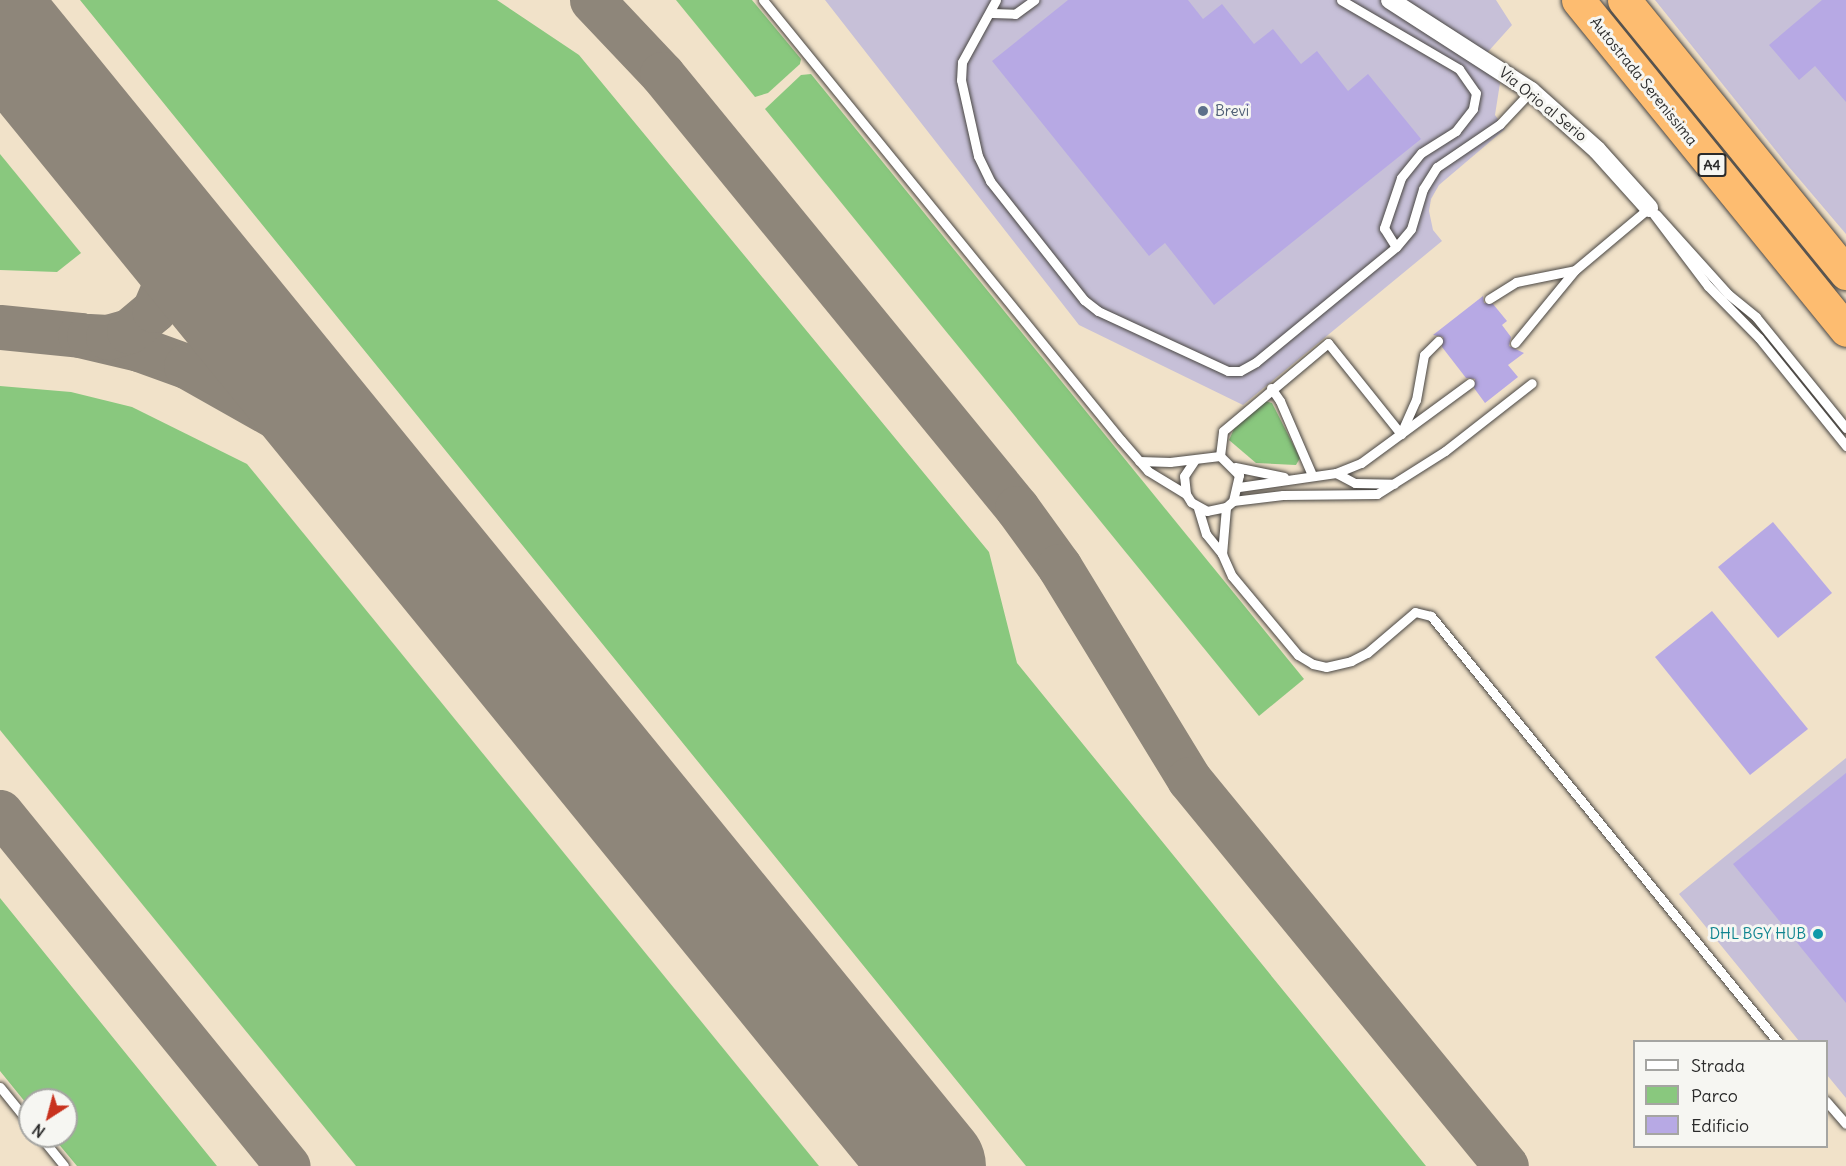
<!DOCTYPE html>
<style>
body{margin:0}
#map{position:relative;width:1846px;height:1166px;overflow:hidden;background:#f1e2c9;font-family:Delius,sans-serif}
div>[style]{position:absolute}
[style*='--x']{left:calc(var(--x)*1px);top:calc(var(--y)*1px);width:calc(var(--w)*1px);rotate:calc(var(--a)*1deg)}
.industrial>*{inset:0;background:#c7c0d8}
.green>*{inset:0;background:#89c87e}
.taxiway>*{height:45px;margin:-22.5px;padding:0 22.5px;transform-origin:22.5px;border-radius:22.5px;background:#8e867a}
.runway>*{height:111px;margin:-55.5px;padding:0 55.5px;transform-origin:55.5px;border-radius:55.5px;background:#8e867a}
.building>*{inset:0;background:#b7a9e4}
.roads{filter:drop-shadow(0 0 2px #494643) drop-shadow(0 0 2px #494643)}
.lane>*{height:9px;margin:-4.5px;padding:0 4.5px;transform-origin:4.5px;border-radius:4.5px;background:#fff}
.street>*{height:18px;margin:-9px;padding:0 9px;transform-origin:9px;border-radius:9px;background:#fff}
.highway>*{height:33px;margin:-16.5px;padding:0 16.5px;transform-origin:16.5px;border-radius:16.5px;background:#fdbc70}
.dots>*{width:16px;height:16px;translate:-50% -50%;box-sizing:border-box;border:3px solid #f6f6f2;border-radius:50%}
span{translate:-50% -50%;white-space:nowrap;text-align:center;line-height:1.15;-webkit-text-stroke:6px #f6f6f2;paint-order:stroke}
.shield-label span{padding:2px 4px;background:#f6f6f2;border:2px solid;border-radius:4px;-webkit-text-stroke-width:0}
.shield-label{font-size:14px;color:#2b2b2b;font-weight:700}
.street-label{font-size:15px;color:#2b2b2b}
.service-label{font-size:15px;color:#4e5e75}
.left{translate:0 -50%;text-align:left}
.culture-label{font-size:15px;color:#0d838f}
.right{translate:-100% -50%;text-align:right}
.legend{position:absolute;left:1633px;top:1040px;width:195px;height:108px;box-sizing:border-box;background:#f6f6f2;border:2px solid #a5a5a2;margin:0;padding:8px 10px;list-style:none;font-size:18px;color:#2b2b2b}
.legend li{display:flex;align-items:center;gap:12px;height:30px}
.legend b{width:30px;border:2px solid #a5a5a2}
.north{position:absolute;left:18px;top:1088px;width:60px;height:60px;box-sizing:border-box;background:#f6f6f2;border:2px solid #a5a5a2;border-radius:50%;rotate:216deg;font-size:16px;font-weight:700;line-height:24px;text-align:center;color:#2b2b2b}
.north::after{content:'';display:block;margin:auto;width:21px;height:27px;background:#c8321e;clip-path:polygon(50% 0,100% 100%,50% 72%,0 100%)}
</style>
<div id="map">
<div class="industrial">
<div style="clip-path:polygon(825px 0,1496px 0,1512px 25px,1477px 64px,1500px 83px,1495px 115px,1505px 129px,1439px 185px,1431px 199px,1429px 211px,1433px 230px,1442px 241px,1243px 405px,1079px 325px)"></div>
<div style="clip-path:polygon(1655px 0,1846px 0,1846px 234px,1789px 167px)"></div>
<div style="clip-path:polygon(1846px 758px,1846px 1098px,1827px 1075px,1826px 1042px,1799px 1041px,1679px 894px)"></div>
</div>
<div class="green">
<div style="clip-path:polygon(80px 0,497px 0,579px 55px,989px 552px,1017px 663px,1426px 1166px,1026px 1166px)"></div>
<div style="clip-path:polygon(676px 0,752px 0,801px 59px,800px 64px,768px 93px,755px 97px)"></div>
<div style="clip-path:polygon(811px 74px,1304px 679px,1259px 716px,765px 109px,801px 75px)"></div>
<div style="clip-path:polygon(0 154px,81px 253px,57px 272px,0 270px)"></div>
<div style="clip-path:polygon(0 386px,71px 392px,132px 407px,247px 464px,819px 1166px,356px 1166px,0 730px)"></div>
<div style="clip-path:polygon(1265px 401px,1272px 403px,1300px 458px,1296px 465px,1256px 463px,1229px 440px,1234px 429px)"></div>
<div style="clip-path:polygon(0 898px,217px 1166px,218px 1166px,77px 1166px,52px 1136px,66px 1136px,66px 1100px,30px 1100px,30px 1108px,0 1071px)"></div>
</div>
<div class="taxiway">
<div style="--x:592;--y:0;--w:102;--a:46.6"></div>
<div style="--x:662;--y:74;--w:561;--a:50.72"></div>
<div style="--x:1017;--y:508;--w:72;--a:54.1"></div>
<div style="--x:1059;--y:566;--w:250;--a:58.6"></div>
<div style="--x:1189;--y:779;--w:500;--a:50.68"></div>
<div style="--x:0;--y:327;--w:80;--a:5.7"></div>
<div style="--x:80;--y:335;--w:61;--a:13.3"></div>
<div style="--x:139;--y:349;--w:50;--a:19.9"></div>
<div style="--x:186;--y:366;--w:126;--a:29.4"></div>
<div style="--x:296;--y:428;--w:143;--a:40.7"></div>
<div style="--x:89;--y:336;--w:19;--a:3"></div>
<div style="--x:108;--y:337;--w:22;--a:-16"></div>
<div style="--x:129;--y:331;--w:33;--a:-40"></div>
<div style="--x:154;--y:310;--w:34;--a:-67"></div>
<div style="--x:167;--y:279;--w:56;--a:-96.1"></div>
<div style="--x:0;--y:812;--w:456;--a:50.9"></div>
</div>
<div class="runway">
<div style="--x:0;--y:25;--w:1472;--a:50.82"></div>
</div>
<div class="building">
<div style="clip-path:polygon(1068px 0,1188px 0,1203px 19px,1222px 4px,1254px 44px,1273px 29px,1301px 64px,1317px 51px,1348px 91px,1368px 74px,1421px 139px,1214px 305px,1165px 243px,1149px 256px,992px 61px)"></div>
<div style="clip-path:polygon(1822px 0,1846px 0,1846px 102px,1815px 66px,1799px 80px,1769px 45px)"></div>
<div style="clip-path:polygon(1483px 296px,1484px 303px,1493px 304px,1507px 321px,1502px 325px,1511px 337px,1509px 346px,1524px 353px,1508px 365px,1518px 377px,1485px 403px,1474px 388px,1475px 379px,1466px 378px,1442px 347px,1443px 337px,1433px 335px)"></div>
<div style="clip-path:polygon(1773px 522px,1832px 593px,1778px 638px,1718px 567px)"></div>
<div style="clip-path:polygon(1712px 611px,1808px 729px,1750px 775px,1655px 657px)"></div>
<div style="clip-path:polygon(1846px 773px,1846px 1003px,1733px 864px)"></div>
</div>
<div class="roads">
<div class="lane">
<div style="--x:763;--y:0;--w:567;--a:50.87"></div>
<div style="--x:1121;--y:440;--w:41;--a:48.9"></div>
<div style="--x:1148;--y:471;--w:44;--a:31.2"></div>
<div style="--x:996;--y:0;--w:71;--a:118.7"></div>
<div style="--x:962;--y:62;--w:18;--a:93"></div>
<div style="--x:961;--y:80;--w:78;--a:77.4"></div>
<div style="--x:978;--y:156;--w:28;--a:64"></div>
<div style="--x:990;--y:181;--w:152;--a:51.7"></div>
<div style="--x:1084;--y:300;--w:18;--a:38"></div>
<div style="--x:1098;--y:311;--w:143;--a:24.8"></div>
<div style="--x:1228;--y:371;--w:12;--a:0"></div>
<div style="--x:1240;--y:371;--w:18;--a:-29"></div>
<div style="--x:1256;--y:362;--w:181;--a:-39.4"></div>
<div style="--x:1396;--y:247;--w:23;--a:-50"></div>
<div style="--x:1411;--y:229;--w:42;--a:-73.3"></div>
<div style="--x:1423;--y:189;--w:26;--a:-58"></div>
<div style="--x:1437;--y:167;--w:76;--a:-34.3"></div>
<div style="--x:1500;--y:124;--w:45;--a:-46.8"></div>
<div style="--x:1341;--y:0;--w:137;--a:30.3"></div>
<div style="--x:1459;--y:69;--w:29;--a:55"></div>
<div style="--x:1476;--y:93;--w:16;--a:101"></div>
<div style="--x:1473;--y:109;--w:28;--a:128"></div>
<div style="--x:1456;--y:131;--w:41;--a:147.8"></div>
<div style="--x:1421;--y:153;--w:32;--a:129"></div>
<div style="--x:1401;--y:178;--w:53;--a:108.8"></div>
<div style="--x:1384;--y:228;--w:22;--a:58"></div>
<div style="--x:992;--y:13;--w:23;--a:2"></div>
<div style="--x:1015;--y:14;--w:24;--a:-36"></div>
<div style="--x:1649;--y:208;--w:98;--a:52.9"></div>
<div style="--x:1708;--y:286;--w:73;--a:45.6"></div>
<div style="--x:1759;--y:338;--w:139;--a:51.1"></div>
<div style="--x:1656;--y:214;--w:108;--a:48"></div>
<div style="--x:1728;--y:294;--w:36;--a:39"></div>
<div style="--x:1756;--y:317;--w:143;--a:51"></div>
<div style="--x:1489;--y:299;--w:32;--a:-32"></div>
<div style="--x:1516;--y:282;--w:60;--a:-11.5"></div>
<div style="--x:1515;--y:343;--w:94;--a:-50.6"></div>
<div style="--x:1575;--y:270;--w:97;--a:-40"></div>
<div style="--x:1271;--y:388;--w:16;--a:55"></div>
<div style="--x:1280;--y:401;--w:81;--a:66.6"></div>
<div style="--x:1402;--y:431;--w:34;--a:-66"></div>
<div style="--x:1416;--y:400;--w:46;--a:-79.9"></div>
<div style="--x:1424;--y:355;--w:20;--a:-45"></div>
<div style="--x:1220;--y:456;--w:25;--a:-83"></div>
<div style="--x:1223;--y:431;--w:137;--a:-40"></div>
<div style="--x:1328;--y:343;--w:117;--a:51.3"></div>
<div style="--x:1139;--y:461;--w:31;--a:2"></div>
<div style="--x:1170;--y:462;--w:50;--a:-6.8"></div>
<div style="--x:1220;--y:456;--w:27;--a:45"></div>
<div style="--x:1239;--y:475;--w:27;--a:103"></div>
<div style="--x:1233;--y:501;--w:9;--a:139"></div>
<div style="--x:1226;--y:507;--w:19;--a:168"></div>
<div style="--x:1207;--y:511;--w:18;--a:-151"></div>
<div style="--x:1191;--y:502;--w:9;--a:-122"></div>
<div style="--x:1186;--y:494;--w:18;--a:-96"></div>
<div style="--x:1184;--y:476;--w:18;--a:-56"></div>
<div style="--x:1235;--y:467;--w:50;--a:11.5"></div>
<div style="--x:1336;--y:473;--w:21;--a:28"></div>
<div style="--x:1355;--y:483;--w:39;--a:1"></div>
<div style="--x:1239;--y:487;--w:98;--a:-8.2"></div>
<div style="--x:1336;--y:473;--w:27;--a:-22"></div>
<div style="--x:1361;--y:463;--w:135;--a:-36.3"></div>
<div style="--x:1233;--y:501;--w:50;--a:-6.8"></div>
<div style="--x:1283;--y:495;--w:94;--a:-0.6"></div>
<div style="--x:1377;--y:494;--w:80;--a:-32.3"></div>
<div style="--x:1445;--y:451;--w:110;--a:-38"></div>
<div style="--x:1198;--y:508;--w:27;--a:73"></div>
<div style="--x:1206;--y:534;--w:26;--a:51"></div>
<div style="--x:1222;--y:554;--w:24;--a:66"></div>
<div style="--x:1232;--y:576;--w:103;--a:50.1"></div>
<div style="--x:1298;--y:655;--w:17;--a:31"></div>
<div style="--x:1313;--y:664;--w:13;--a:13"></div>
<div style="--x:1326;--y:667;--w:26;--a:-13"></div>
<div style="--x:1351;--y:661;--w:18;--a:-27"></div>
<div style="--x:1367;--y:653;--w:63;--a:-40.5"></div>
<div style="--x:1415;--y:612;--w:16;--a:14"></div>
<div style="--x:1431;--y:616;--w:549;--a:50.84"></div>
<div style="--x:1222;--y:554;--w:47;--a:-85.1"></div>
<div style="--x:0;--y:1087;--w:48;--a:51"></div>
<div style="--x:1826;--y:1101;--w:30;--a:49"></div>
<div style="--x:40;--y:1136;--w:38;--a:51"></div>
</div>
<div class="street">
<div style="--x:1390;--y:0;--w:168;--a:32.8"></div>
<div style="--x:1531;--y:91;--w:89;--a:41.8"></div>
<div style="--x:1597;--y:150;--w:78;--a:48.1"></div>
</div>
<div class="highway">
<div style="--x:1578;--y:0;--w:425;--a:50.9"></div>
<div style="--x:1624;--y:0;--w:352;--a:50.9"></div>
</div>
</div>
<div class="dots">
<div style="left:1203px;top:111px;background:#5c6f8a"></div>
<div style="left:1818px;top:934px;background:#0f9aa8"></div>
</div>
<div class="shield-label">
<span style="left:1712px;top:165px">A4</span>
</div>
<div class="street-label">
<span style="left:1644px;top:81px;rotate:51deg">Autostrada Serenissima</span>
<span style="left:1543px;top:104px;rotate:39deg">Via Orio al Serio</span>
</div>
<div class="service-label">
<span class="left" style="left:1215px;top:111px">Brevi</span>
</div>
<div class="culture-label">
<span class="right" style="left:1806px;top:934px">DHL BGY HUB</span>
</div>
<ul class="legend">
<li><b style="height:8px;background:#fff"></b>Strada</li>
<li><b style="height:16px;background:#89c87e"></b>Parco</li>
<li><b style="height:16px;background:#b7a9e4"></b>Edificio</li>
</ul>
<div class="north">N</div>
</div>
